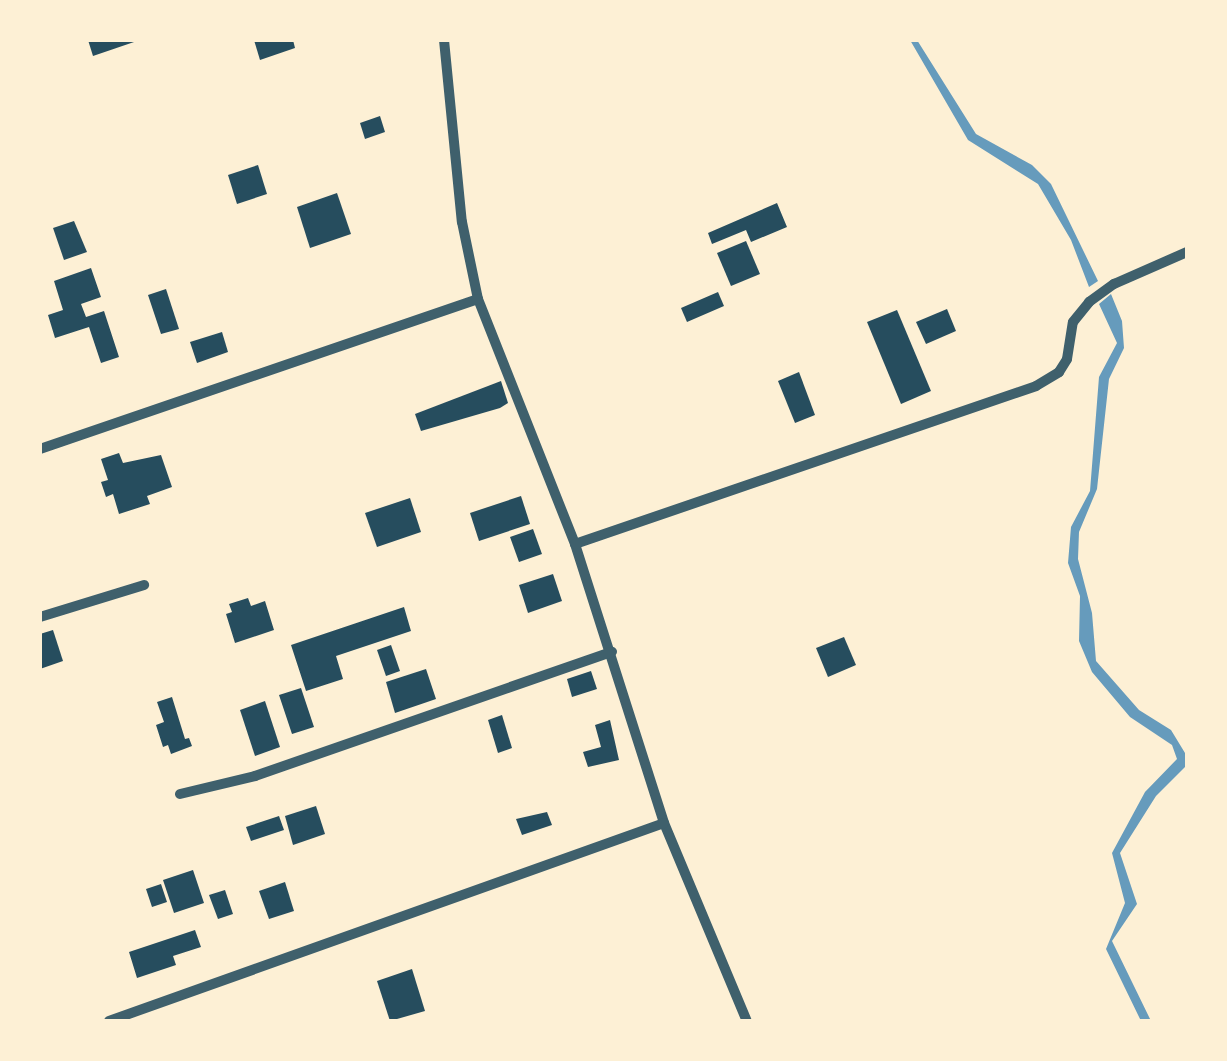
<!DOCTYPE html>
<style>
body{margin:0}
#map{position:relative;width:1227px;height:1061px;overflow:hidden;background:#fdf0d5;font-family:Rubik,sans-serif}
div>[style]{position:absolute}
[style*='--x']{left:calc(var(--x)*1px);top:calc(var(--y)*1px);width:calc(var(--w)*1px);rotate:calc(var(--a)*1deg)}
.water>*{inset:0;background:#669bbc}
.building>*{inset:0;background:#264d5e}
.minor>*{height:10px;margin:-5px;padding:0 5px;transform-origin:5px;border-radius:5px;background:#3f606c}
span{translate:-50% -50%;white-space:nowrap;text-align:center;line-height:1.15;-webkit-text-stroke:10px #fdf0d5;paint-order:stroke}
.frame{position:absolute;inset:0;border:42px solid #fdf0d5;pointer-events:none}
</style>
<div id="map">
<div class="water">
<div style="clip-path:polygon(910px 40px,917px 40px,976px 134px,1032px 165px,1051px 184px,1098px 281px,1089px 287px,1071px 240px,1038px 184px,968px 140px)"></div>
<div style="clip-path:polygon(1111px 294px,1122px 321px,1124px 348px,1109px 379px,1097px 489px,1079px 532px,1078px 559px,1092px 613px,1096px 661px,1139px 710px,1171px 730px,1185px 753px,1187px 765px,1156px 796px,1120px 853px,1137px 904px,1112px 941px,1151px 1021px,1141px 1021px,1106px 949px,1125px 903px,1112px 853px,1145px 792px,1177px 759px,1172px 745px,1130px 717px,1092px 672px,1079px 641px,1080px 596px,1068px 563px,1071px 527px,1090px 491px,1099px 377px,1117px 343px,1099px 304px)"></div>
</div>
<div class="building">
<div style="clip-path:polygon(88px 40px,137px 40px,137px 41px,93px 56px)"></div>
<div style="clip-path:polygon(254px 40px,293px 40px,295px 48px,260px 60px)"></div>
<div style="clip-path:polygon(380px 116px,385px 132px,365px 139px,360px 123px)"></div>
<div style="clip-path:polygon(258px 165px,267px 194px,237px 204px,228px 175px)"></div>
<div style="clip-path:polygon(337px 193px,351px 234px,310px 248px,297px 207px)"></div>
<div style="clip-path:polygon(777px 203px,787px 227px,751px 242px,746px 230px,712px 244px,708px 233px)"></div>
<div style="clip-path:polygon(74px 221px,87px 252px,64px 260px,53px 228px)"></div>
<div style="clip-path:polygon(746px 241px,760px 274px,731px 286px,717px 253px)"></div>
<div style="clip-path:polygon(91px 268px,101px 297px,81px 304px,86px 317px,104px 311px,119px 357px,101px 363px,89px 327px,55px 338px,48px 315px,63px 310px,54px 281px)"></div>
<div style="clip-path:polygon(166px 289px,179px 329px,161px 334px,148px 295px)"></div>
<div style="clip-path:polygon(718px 292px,724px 306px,687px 322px,681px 308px)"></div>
<div style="clip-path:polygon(947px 309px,956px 331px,926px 344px,916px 322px)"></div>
<div style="clip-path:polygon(897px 310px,931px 391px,901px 404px,867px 322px)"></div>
<div style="clip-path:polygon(222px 332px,228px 352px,197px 363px,190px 342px)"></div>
<div style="clip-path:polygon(799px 372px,815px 415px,795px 423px,778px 381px)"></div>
<div style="clip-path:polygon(501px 381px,508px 403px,500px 408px,421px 431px,415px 414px)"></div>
<div style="clip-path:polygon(119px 453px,123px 463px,161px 455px,172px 487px,147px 496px,150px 504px,119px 514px,113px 494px,106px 497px,101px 482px,108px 480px,101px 459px)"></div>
<div style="clip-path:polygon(521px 496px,530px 524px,479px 541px,470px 513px)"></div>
<div style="clip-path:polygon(410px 498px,421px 532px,377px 547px,365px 513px)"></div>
<div style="clip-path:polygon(533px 529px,542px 554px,519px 562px,510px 537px)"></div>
<div style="clip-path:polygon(553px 574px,562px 601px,528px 613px,519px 585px)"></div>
<div style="clip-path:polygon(248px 598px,251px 606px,265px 601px,274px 630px,235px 643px,226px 614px,232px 612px,229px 604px)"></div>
<div style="clip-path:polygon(404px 607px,411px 631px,336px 656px,343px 679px,306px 691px,291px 645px)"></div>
<div style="clip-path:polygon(53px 630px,63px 661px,40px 669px,40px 634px)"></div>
<div style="clip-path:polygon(844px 637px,856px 665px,828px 677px,816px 648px)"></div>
<div style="clip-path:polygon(391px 645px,400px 671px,386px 676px,377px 650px)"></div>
<div style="clip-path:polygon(426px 669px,436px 699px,395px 713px,386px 682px)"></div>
<div style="clip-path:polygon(591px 671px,597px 689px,572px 697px,567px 679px)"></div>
<div style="clip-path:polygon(301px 688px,314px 727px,292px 734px,279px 695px)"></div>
<div style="clip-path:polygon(172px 697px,185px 739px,189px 738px,192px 746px,171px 754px,168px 745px,163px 747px,156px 725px,164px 722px,157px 702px)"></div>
<div style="clip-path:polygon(265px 701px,280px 747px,255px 756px,240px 710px)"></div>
<div style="clip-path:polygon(502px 715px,512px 748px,498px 753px,488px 720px)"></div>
<div style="clip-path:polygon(610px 720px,619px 760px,588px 767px,583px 752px,601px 747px,595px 725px)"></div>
<div style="clip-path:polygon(316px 806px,325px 834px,293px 845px,285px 816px)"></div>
<div style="clip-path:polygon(547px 812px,552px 825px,522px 835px,516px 819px)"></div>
<div style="clip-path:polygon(279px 816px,284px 830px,251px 841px,246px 827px)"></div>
<div style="clip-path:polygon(193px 870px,204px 903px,174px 913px,163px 880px)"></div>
<div style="clip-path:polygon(285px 882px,294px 911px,269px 919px,259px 891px)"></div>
<div style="clip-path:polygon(161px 884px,167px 902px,152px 907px,146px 889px)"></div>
<div style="clip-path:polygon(225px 890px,233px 914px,218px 919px,209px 895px)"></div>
<div style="clip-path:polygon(195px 930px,201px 947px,173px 956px,176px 965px,137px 978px,129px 952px)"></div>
<div style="clip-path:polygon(412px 969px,425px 1011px,390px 1021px,377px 981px)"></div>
</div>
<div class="minor">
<div style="--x:444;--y:40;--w:183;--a:84.4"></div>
<div style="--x:462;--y:222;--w:79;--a:78.3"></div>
<div style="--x:478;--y:299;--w:264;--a:68.4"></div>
<div style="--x:575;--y:544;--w:293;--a:72.3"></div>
<div style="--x:664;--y:823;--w:215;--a:67.3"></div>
<div style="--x:40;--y:449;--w:463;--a:-18.9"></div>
<div style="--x:575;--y:544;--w:487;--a:-18.9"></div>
<div style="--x:1036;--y:386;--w:27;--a:-31"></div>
<div style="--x:1059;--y:372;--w:15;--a:-58"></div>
<div style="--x:1067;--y:359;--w:37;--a:-81"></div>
<div style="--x:1073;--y:322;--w:26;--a:-51"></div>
<div style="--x:1089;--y:302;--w:31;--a:-36"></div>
<div style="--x:1114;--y:284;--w:80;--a:-23.7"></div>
<div style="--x:40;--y:617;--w:109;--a:-17.1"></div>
<div style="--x:180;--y:794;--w:77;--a:-13.5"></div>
<div style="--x:255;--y:776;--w:378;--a:-19.2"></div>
<div style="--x:109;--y:1021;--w:589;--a:-19.63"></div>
</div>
<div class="frame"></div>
</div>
